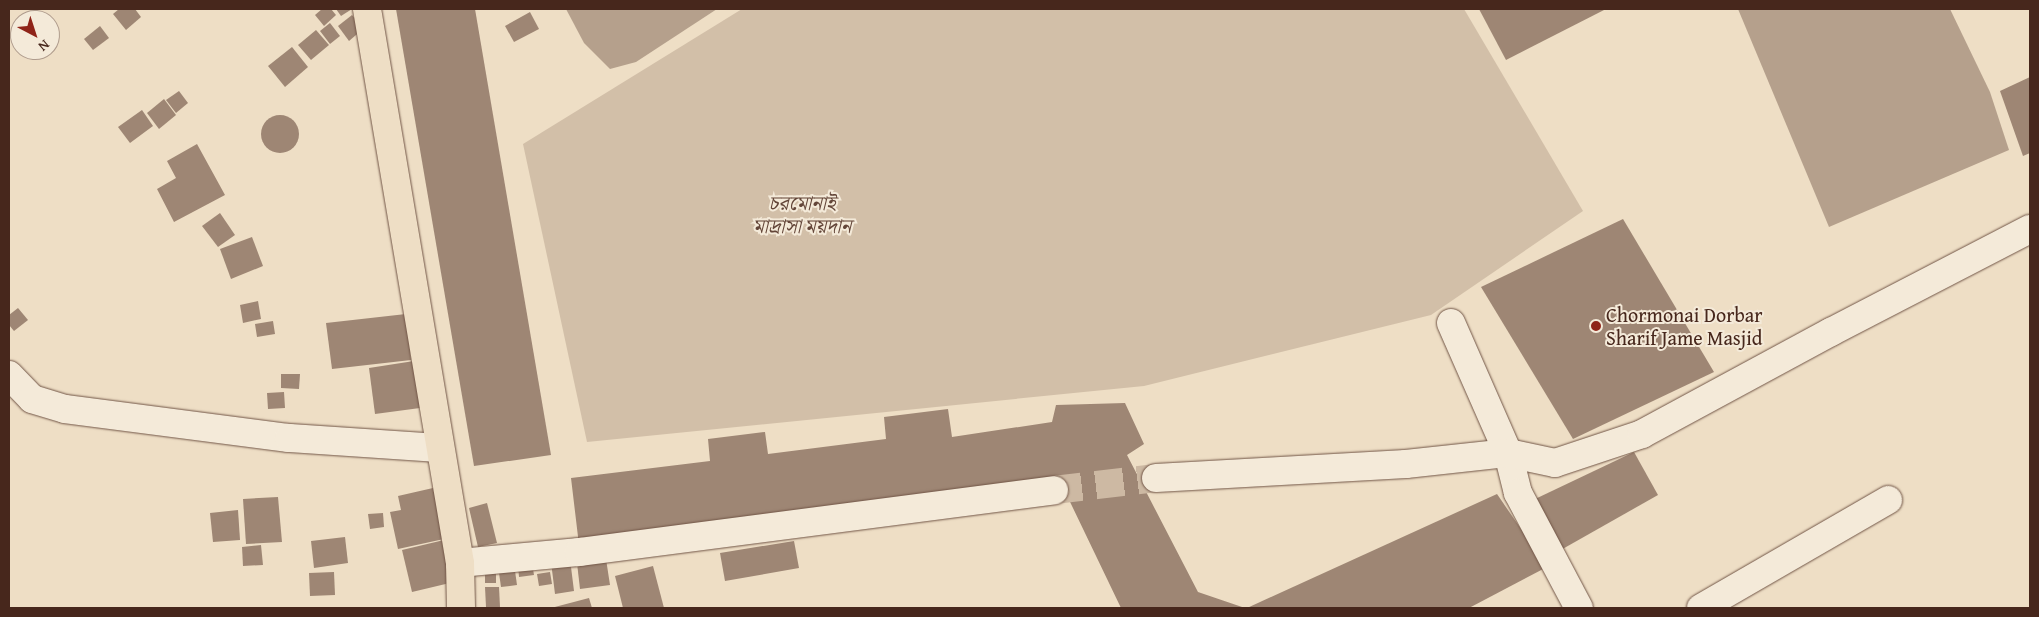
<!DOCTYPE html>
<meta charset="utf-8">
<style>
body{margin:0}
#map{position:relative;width:2039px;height:617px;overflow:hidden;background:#eedec5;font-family:"Gentium Book Plus","Noto Serif Bengali",serif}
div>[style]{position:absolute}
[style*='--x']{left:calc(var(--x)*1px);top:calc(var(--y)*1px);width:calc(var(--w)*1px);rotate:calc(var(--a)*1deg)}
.green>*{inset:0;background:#d2bfa8}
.water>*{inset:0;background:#b5a08c}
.building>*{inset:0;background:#9e8674}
.round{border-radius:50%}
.minor-tunnel>*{height:28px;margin-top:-14px;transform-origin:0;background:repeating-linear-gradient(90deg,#cdb9a3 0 28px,transparent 0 42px)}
.roads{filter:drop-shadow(0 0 1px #715546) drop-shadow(0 0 1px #715546)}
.minor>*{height:28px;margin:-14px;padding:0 14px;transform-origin:14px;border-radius:14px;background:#f4ead9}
.major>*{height:28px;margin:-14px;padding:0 14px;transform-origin:14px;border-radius:14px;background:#eedec5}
.dots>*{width:14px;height:14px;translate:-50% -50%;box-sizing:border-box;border:2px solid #f4ead9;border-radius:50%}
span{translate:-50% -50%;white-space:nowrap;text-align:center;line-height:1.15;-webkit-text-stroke:4px #f4ead9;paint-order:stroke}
.park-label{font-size:20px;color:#634538;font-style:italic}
.poi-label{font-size:20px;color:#47271c}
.left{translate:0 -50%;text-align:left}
.frame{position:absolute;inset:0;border:10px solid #47271c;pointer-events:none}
.north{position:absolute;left:10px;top:10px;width:50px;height:50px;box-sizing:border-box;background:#f4ead9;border:1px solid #af9c8d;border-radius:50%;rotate:140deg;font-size:14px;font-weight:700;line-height:20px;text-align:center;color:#47271c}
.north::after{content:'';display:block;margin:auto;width:18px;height:22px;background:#8f2418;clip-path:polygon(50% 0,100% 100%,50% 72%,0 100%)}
</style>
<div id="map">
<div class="green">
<div style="clip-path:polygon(742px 9px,1464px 9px,1583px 211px,1431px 315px,1144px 386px,587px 442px,523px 144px)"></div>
</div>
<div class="water">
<div style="clip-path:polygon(566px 9px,717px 9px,636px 62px,610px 69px,584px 43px)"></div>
<div style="clip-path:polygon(1738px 9px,1950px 9px,1990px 92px,2009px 150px,1829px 227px)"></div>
</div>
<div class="building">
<div style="clip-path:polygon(119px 9px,135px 9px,141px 17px,126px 30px,113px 14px)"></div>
<div style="clip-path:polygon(322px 9px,331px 9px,336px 15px,324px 26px,315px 15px)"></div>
<div style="clip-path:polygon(336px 9px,352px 9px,341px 16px)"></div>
<div style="clip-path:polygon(396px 9px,475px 9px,551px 455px,474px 466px)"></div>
<div style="clip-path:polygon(1479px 9px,1606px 9px,1506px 60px)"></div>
<div style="clip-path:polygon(530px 12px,539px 29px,514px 42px,505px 26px)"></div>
<div style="clip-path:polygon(352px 15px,363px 29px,349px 41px,338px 26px)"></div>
<div style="clip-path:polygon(330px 23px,340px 36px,330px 44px,320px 31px)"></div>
<div style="clip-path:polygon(100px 26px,109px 38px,93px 50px,84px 39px)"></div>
<div style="clip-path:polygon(316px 30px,329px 45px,311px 60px,298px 45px)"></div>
<div style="clip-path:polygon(292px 47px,308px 67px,285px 87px,268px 66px)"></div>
<div style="clip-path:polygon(2030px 77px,2030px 153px,2023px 156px,2000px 91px)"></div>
<div style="clip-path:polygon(179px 91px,188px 103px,176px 113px,166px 100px)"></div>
<div style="clip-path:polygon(164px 99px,176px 115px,159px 129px,147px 113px)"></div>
<div style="clip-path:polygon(142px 110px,153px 126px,130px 143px,118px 127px)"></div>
<div class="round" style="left:261px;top:115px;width:38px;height:38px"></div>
<div style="clip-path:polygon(197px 144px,225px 195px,174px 222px,157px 189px,176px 178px,167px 161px)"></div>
<div style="clip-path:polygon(220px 213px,235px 235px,218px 247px,202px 226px)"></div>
<div style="clip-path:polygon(1623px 219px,1714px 372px,1573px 439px,1481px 287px)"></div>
<div style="clip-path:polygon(252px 237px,263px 266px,231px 279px,220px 249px)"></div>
<div style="clip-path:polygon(258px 301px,261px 319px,243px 323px,240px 305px)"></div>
<div style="clip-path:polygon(18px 308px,28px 320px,14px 331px,9px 325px,9px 315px)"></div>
<div style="clip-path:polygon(406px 314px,411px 360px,332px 369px,326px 323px)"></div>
<div style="clip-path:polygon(273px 321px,275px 334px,257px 337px,255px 324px)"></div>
<div style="clip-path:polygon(414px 361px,420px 408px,375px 414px,369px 368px)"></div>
<div style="clip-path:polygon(281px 374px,300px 374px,299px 389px,281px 388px)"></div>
<div style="clip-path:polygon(284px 392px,285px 408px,268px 409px,267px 393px)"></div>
<div style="clip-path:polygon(1125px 403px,1144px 444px,1127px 455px,1198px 592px,1245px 608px,1121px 608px,1060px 481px,579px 545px,571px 478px,710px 461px,708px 439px,765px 432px,768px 454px,886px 439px,884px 417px,948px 409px,952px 437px,1052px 422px,1056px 405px)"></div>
<div style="clip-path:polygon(1634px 452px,1658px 495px,1559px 551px,1533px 500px)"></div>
<div style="clip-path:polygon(433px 488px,444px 539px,398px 549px,390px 512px,401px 510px,398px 496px)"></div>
<div style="clip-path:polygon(1497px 494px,1547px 567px,1469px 608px,1247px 608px)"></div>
<div style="clip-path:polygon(278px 497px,282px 542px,246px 544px,243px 499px)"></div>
<div style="clip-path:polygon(487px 503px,497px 543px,478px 547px,469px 508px)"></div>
<div style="clip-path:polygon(238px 510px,240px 540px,213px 542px,210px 513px)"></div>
<div style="clip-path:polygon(383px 513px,384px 527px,370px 529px,368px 514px)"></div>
<div style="clip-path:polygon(345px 537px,348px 563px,314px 568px,311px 541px)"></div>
<div style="clip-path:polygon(444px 540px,454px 582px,412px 592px,402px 550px)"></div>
<div style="clip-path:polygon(794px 541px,799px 568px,725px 581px,720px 553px)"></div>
<div style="clip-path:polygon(261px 545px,263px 565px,243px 566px,242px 547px)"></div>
<div style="clip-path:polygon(570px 559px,574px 591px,555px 594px,551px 562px)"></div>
<div style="clip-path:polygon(606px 559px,610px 585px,580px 589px,577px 563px)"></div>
<div style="clip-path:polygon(532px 563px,534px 575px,519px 577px,518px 565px)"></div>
<div style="clip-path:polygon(653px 566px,664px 608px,623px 608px,615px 576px)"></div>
<div style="clip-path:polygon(515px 571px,517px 585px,501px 587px,499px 573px)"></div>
<div style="clip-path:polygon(334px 572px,335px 595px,310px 596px,309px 573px)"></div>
<div style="clip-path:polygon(550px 572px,552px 584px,539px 586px,537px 574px)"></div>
<div style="clip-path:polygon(496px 573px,496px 583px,485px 583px,485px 574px)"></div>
<div style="clip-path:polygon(485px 587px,499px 587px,500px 607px,486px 607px)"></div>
<div style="clip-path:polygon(589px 598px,592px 608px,551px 608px)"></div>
</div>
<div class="minor-tunnel">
<div style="--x:1054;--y:490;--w:103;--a:-6.7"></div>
</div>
<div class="roads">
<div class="minor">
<div style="--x:1451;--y:323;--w:142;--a:66.3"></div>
<div style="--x:1508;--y:453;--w:41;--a:76"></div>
<div style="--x:1518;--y:493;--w:130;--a:62.1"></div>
<div style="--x:9;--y:375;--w:33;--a:46"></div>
<div style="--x:32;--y:399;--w:34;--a:17"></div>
<div style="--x:65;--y:409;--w:226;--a:7.4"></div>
<div style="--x:289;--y:438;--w:151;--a:3.8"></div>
<div style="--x:1156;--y:478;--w:250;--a:-3.2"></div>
<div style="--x:1406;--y:464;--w:103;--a:-6.2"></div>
<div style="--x:1508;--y:453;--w:48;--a:12"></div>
<div style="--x:1555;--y:463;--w:92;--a:-18.4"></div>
<div style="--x:1642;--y:434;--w:215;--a:-28.4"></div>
<div style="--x:1831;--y:332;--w:224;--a:-27.4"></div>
<div style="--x:460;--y:563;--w:120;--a:-5.3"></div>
<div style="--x:579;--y:552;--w:479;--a:-7.4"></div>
<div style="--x:1701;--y:608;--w:216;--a:-30"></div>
</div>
<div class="major">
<div style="--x:367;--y:9;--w:562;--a:80.47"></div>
<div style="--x:460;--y:563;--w:45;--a:88.7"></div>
</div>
</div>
<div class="dots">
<div style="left:1596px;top:326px;background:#8f2418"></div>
</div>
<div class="park-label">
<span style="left:802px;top:214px">চরমোনাই<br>মাদ্রাসা ময়দান</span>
</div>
<div class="poi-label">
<span class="left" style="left:1606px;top:326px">Chormonai Dorbar<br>Sharif Jame Masjid</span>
</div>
<div class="frame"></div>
<div class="north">N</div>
</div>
